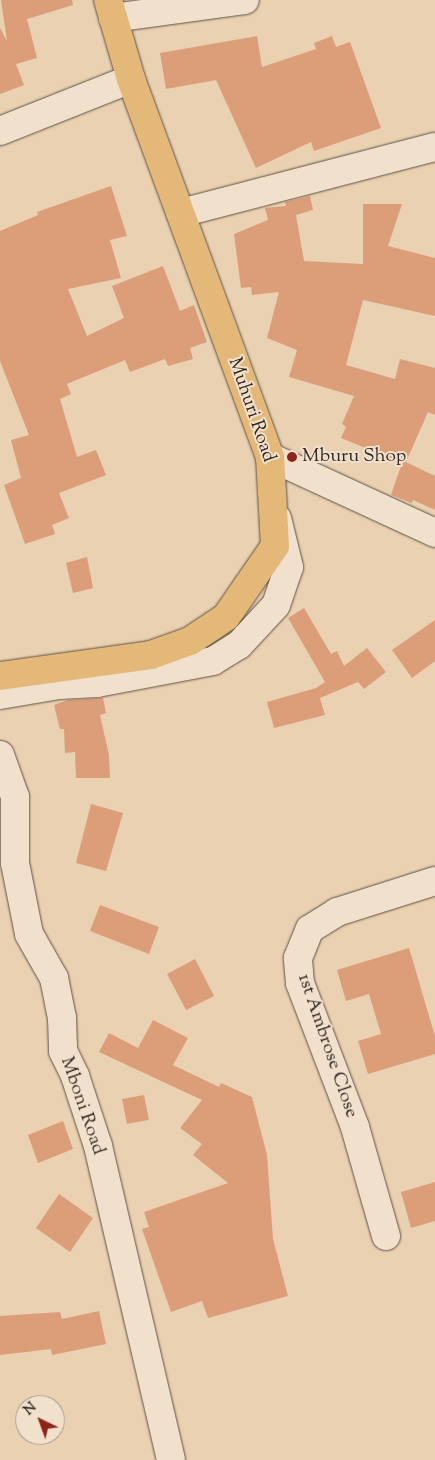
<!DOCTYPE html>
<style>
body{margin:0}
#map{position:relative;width:435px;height:1460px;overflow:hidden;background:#e9d1b1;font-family:"Sorts Mill Goudy",serif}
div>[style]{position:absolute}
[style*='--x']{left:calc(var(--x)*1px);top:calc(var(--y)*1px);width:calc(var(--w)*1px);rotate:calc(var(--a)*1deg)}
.building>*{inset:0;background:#dc9e79}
.roads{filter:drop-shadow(0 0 1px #605145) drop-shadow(0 0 1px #605145)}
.minor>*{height:28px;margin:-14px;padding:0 14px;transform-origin:14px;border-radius:14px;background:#f1e1cc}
.major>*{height:28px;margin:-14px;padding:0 14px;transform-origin:14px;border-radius:14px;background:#e4b878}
.dots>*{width:14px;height:14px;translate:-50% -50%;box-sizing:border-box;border:2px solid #f1e1cc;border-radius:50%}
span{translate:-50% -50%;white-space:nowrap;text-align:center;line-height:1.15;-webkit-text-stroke:4px #f1e1cc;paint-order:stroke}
.street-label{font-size:19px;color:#322621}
.poi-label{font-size:19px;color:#322621}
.left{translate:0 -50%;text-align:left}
.north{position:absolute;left:15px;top:1395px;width:50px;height:50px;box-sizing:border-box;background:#f1e1cc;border:1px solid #a59688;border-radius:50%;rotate:318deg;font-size:14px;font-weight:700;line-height:20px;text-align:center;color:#322621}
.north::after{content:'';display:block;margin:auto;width:18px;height:22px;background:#8f2418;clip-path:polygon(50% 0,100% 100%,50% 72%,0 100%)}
</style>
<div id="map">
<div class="building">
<div style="clip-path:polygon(1px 0,72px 0,73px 5px,27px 19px,37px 58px,16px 64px,24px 85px,0 94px,0 28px,7px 41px)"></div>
<div style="clip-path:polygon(257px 36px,262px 67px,316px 49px,314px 43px,332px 36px,336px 47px,350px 42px,381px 128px,314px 151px,311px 142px,256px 168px,216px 80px,166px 89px,160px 53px)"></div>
<div style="clip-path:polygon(111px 186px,127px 236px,110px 240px,121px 278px,68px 289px,87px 336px,124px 318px,112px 286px,163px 266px,180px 311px,194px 305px,207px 342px,190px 348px,193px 359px,168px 366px,165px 359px,130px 372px,125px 360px,67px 384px,71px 394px,60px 399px,77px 457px,96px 450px,106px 475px,59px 493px,69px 518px,52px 525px,55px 534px,25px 544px,4px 485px,21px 478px,11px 440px,29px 435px,0 361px,0 231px,38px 215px,37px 212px)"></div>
<div style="clip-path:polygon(310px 196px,313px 210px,296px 215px,304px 261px,363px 264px,363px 204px,402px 204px,388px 246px,435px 258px,435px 316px,363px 300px,346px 365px,395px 379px,400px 359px,435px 368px,435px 415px,428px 412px,406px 462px,435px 476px,435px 510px,413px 500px,412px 503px,391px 495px,402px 463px,341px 438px,346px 427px,342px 424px,354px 396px,289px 377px,297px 350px,267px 338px,279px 292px,252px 295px,251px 287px,241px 288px,234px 234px,268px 220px,265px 208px,286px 206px,285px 202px)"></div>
<div style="clip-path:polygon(87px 557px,93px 588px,73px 593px,66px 563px)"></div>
<div style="clip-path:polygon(304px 608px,331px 654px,337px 651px,344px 666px,367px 648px,386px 672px,364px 689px,358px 682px,320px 698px,325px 715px,274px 728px,267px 702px,316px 688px,325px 682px,288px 618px)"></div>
<div style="clip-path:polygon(435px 620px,435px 661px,412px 678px,392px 650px)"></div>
<div style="clip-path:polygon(103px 698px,106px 713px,100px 715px,109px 755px,110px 778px,76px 778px,75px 752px,65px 753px,64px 729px,60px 729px,54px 705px,68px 700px)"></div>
<div style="clip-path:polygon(91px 804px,123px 813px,106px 871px,76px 863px)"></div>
<div style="clip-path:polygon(100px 905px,159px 927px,149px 954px,90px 931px)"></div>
<div style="clip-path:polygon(409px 948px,435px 1036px,435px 1054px,368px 1074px,358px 1041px,381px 1034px,369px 994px,346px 1001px,337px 970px)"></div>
<div style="clip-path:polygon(195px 959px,214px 996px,186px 1010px,167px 974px)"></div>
<div style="clip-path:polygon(153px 1020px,188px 1038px,173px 1065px,219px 1087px,221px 1083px,252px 1097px,267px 1155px,273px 1239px,288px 1296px,208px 1318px,202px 1301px,171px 1312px,142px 1229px,149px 1227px,144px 1212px,228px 1183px,193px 1155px,202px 1144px,180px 1128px,202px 1100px,99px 1052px,109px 1033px,138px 1048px)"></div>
<div style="clip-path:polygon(144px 1095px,149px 1120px,127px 1124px,122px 1099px)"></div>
<div style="clip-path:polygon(63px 1121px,73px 1149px,38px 1163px,28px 1135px)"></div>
<div style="clip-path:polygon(435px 1182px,435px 1221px,411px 1228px,401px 1192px)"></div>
<div style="clip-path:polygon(59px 1194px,93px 1218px,70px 1252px,36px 1228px)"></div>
<div style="clip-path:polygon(99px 1311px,106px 1344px,52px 1355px,51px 1349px,0 1355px,0 1316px,60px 1312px,62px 1319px)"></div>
</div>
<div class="roads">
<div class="minor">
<div style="--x:113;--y:18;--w:133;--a:-7.8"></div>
<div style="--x:0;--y:131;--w:141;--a:-21.7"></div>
<div style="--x:181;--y:213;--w:262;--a:-14.6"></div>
<div style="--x:270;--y:457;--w:182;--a:24.7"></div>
<div style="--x:0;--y:695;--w:60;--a:-9.6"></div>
<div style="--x:59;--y:685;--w:38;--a:-3"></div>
<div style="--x:97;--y:683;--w:118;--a:-10.7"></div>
<div style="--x:213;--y:661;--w:31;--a:-32"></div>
<div style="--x:239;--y:645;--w:54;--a:-47.2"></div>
<div style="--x:276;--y:605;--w:40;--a:-71.1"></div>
<div style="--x:289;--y:567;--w:50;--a:-103.8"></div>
<div style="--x:0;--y:755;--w:45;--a:70.3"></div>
<div style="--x:15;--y:797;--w:66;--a:90"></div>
<div style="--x:15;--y:863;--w:72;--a:78.8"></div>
<div style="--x:29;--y:934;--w:51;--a:60.4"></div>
<div style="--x:54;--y:978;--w:41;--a:78.7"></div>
<div style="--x:62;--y:1018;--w:33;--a:88"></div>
<div style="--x:63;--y:1051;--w:28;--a:64"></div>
<div style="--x:75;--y:1076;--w:74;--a:71.8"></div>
<div style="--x:98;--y:1146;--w:322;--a:76.9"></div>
<div style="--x:386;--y:1236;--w:113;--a:-105.9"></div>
<div style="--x:355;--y:1127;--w:154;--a:-110.9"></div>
<div style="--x:300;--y:983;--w:25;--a:-95"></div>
<div style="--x:298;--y:958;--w:31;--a:-68"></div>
<div style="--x:310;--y:929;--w:32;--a:-32"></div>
<div style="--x:337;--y:912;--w:103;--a:-17.6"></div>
</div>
<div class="major">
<div style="--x:0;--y:676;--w:152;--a:-7.9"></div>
<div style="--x:151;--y:655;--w:41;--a:-19.7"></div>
<div style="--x:190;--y:641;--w:43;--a:-33.7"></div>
<div style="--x:226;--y:617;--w:86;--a:-55.4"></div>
<div style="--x:275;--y:546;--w:89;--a:-93.2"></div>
<div style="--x:270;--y:457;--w:403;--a:-110.2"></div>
<div style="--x:131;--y:79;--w:82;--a:-106.2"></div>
</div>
</div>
<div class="dots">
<div style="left:292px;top:457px;background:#8f2418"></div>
</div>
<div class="street-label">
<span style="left:251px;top:410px;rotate:71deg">Muhuri Road</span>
<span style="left:327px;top:1046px;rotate:71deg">1st Ambrose Close</span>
<span style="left:82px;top:1106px;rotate:71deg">Mboni Road</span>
</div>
<div class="poi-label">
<span class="left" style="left:302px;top:457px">Mburu Shop</span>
</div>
<div class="north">N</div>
</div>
